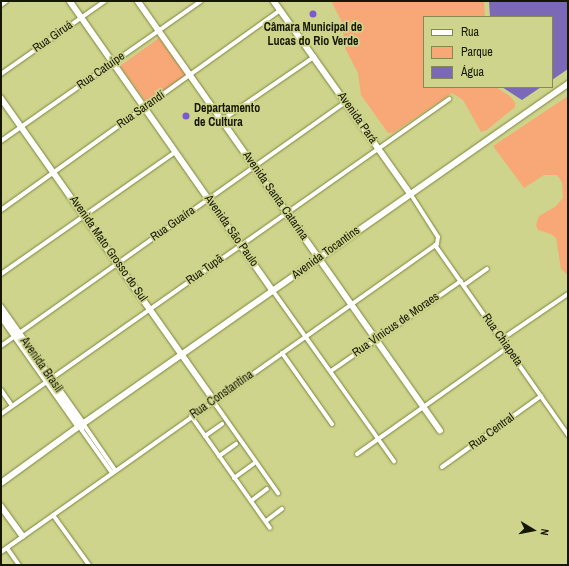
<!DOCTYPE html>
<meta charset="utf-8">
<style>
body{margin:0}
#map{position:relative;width:569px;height:566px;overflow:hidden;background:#ced48b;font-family:"Archivo Narrow",sans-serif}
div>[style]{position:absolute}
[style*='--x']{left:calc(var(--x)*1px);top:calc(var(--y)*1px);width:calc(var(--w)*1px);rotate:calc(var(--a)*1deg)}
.green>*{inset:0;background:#f8a876}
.water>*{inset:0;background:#7b69b8}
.roads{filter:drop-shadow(0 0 1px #7f843c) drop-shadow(0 0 1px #7f843c)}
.street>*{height:4px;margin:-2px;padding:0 2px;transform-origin:2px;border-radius:2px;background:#fff}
.secondary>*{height:5.5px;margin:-2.75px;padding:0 2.75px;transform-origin:2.75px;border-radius:2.75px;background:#fff}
.secondary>.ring{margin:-2.75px;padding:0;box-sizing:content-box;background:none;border:5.5px solid #fff;border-radius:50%}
.dots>*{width:11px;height:11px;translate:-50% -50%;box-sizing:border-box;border:2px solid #ced48b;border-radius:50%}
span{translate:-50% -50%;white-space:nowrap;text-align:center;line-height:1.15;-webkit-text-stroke:3.5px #ced48b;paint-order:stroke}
.poi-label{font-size:12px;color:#151700;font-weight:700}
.left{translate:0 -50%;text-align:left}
.street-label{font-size:12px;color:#151700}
.frame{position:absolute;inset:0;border:2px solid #151700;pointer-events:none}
.legend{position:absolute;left:423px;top:16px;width:130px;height:72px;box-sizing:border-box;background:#ced48b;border:1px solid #848853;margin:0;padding:5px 7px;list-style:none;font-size:12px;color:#151700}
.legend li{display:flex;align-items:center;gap:8px;height:20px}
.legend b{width:20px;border:1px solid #848853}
.north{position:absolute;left:513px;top:510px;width:40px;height:40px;-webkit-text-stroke:3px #ced48b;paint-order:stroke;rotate:100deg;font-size:11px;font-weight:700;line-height:16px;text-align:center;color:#151700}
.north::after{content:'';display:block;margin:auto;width:14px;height:18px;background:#151700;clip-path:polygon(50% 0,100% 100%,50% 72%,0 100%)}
</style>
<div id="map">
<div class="green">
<div style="clip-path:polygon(331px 1px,484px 1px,485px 17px,424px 17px,424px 87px,496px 87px,511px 97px,515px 103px,515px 107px,487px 130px,481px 132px,463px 100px,452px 93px,393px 133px,388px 133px,361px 95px,358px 73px,345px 48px,342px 22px)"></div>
<div style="clip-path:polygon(159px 38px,186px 76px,147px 103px,120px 66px)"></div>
<div style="clip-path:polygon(568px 96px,568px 275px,561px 269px,556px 238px,551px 234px,538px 230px,536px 225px,539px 216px,555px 207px,563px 198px,562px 182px,557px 175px,544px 175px,524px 188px,493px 146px)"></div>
</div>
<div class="water">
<div style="clip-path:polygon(489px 1px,568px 1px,568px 69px,552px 80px,552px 17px,490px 17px)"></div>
<div style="clip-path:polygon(502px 87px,541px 87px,522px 100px)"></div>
</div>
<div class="roads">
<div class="street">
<div style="--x:1;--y:74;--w:127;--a:-35.1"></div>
<div style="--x:222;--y:120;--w:112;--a:-34.4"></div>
<div style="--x:1;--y:141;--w:244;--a:-35"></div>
<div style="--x:1;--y:210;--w:343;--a:-35.6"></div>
<div style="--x:435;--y:245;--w:232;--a:55"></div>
<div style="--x:1;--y:274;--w:213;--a:-35"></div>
<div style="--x:464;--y:285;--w:28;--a:-35"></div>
<div style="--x:273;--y:291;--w:209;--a:54.6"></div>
<div style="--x:502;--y:339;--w:80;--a:-34.3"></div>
<div style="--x:1;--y:346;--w:423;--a:-35.3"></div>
<div style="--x:282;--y:353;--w:87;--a:54.8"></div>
<div style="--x:331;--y:371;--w:158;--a:-34.7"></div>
<div style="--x:1;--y:390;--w:19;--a:55"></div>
<div style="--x:213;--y:401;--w:113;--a:54.8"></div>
<div style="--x:1;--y:414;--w:548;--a:-35.11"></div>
<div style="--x:191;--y:416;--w:137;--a:54.8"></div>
<div style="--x:84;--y:425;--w:55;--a:55.4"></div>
<div style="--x:81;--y:429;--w:54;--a:54.8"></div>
<div style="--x:205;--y:436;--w:21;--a:-35"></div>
<div style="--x:357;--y:454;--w:185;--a:-35.3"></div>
<div style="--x:219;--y:456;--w:21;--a:-35"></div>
<div style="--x:442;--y:467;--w:122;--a:-35.6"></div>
<div style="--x:234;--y:478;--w:24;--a:-36"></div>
<div style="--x:251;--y:501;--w:20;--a:-37"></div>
<div style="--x:53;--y:515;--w:62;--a:54.2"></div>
<div style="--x:266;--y:521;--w:20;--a:-37"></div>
<div style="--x:7;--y:548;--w:21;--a:55"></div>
<div style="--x:1;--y:552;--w:534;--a:-35.24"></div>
<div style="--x:437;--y:244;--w:7;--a:-82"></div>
<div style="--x:438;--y:237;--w:52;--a:-122.5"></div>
</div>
<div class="secondary">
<div style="--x:70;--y:1;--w:354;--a:55"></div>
<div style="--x:138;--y:1;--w:525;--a:54.86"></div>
<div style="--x:274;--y:1;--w:235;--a:54.7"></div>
<div style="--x:1;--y:4;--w:5;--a:-37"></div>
<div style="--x:1;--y:98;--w:370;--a:54.8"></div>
<div style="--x:1;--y:307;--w:141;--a:54.8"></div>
<div style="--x:1;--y:316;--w:133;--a:54.8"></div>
<div class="ring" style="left:78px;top:422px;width:0.5px;height:0.5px"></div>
<div style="--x:84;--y:423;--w:591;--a:-35.01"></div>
<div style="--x:1;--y:483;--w:95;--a:-36"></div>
<div style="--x:1;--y:506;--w:37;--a:54"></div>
</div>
</div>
<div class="dots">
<div style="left:313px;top:14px;background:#7b59d3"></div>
<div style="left:186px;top:116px;background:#7b59d3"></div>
</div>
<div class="poi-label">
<span style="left:313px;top:35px">Câmara Municipal de<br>Lucas do Rio Verde</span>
<span class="left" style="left:194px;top:116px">Departamento<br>de Cultura</span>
</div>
<div class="street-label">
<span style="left:53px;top:37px;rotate:-35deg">Rua Giruá</span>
<span style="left:101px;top:71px;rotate:-35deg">Rua Catuípe</span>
<span style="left:141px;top:110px;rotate:-35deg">Rua Sarandí</span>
<span style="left:357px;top:118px;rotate:55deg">Avenida Pará</span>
<span style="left:275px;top:196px;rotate:55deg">Avenida Santa Catarina</span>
<span style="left:173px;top:224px;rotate:-35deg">Rua Guaíra</span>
<span style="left:231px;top:231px;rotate:55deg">Avenida São Paulo</span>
<span style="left:108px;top:249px;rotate:55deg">Avenida Mato Grosso do Sul</span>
<span style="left:326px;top:253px;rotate:-36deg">Avenida Tocantins</span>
<span style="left:205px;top:270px;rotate:-35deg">Rua Tupã</span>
<span style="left:396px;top:325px;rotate:-35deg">Rua Vinicus de Moraes</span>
<span style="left:502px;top:340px;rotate:55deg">Rua Chiapeta</span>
<span style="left:41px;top:365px;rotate:55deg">Avenida Brasil</span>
<span style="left:222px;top:395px;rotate:-35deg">Rua Constantina</span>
<span style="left:492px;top:432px;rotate:-36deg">Rua Central</span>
</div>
<div class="frame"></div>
<ul class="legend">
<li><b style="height:5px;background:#fff"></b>Rua</li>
<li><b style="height:11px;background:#f8a876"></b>Parque</li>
<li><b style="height:11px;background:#7b69b8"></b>Água</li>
</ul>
<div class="north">N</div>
</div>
